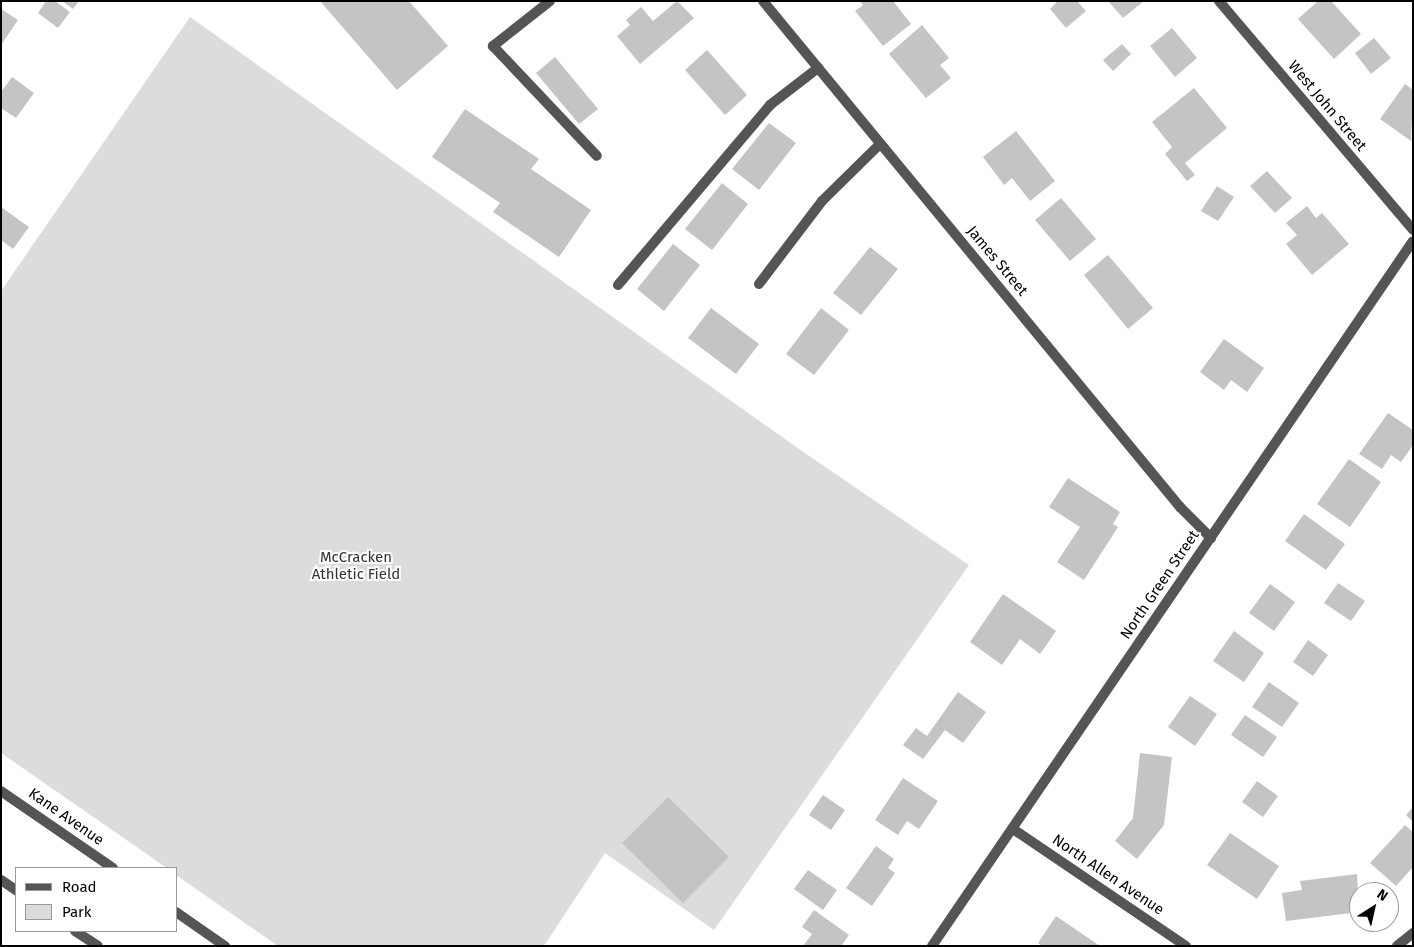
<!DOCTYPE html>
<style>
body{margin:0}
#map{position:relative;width:1414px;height:947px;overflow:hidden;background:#fff;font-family:"Fira Sans",sans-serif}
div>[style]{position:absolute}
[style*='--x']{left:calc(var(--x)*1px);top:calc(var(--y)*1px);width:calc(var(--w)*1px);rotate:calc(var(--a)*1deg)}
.green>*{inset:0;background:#dcdcdc}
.building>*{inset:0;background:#c4c4c4}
.service>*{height:10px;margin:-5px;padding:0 5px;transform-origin:5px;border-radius:5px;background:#555}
.minor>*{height:10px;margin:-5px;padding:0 5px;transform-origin:5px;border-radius:5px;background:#555}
span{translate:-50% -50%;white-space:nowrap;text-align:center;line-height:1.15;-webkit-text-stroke:4px #fff;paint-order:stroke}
.street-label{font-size:15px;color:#000}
.park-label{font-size:15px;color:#333}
.frame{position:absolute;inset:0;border:2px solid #000;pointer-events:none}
.legend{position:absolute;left:15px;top:867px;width:162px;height:65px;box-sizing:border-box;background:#fff;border:1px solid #999;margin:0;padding:6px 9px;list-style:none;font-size:15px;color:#000}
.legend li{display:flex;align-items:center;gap:10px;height:25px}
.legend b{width:25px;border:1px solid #999}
.north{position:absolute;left:1349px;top:882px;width:50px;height:50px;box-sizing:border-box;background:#fff;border:1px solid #999;border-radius:50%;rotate:35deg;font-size:14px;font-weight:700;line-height:20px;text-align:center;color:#000}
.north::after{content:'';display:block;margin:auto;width:18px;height:22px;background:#000;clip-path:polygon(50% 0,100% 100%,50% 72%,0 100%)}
</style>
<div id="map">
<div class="green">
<div style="clip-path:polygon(190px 17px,799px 449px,969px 565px,714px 930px,605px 853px,544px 946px,278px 946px,176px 875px,176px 868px,167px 868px,1px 753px,1px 291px)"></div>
</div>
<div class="building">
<div style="clip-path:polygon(46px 1px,55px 1px,70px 12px,58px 28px,38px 13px)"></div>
<div style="clip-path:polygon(62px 1px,79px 1px,73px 9px)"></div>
<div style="clip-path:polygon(320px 1px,409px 1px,448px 46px,397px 90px)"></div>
<div style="clip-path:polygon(677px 1px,694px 18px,640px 64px,617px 36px,630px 25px,626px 20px,641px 7px,653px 21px)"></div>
<div style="clip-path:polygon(860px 1px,893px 1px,911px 24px,883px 46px,855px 11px,863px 5px)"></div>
<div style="clip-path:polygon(1058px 1px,1077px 1px,1086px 11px,1066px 28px,1050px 9px)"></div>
<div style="clip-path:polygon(1108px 1px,1144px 1px,1123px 18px)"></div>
<div style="clip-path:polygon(1318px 1px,1331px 1px,1361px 34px,1334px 59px,1298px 19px)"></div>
<div style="clip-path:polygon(1px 9px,18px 20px,1px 45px)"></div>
<div style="clip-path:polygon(922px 25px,949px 58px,940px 65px,951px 78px,926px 98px,889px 54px)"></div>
<div style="clip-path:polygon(1172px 28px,1197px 58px,1175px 77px,1150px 46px)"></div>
<div style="clip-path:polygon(1374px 38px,1391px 58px,1371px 74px,1355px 53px)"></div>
<div style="clip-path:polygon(1122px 44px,1131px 54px,1113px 71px,1103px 60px)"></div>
<div style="clip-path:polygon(707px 50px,747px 95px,725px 115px,685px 70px)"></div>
<div style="clip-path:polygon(555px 57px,598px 109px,579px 124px,536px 73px)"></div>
<div style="clip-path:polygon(12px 77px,34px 93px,16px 118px,1px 108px,1px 92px)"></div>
<div style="clip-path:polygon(1405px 84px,1413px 90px,1411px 141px,1380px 119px)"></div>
<div style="clip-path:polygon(1194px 88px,1227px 128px,1185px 163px,1195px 175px,1187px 181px,1165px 154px,1172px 147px,1152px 122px)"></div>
<div style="clip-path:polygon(465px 109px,539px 159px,531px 169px,591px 210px,559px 257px,493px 212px,500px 203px,432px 157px)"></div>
<div style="clip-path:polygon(769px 123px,796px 143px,759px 190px,732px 169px)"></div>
<div style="clip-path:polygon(1016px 131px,1055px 181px,1030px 201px,1012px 178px,1004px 185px,983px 157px)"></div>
<div style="clip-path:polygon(1267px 171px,1292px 198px,1275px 213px,1250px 186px)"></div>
<div style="clip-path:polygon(722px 183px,748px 204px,712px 250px,685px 229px)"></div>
<div style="clip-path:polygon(1217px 186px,1234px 197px,1218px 221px,1201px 211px)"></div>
<div style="clip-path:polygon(1061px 198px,1096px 239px,1070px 261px,1035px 220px)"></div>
<div style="clip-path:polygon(1307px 206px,1316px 218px,1322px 213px,1349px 244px,1312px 275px,1286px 244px,1297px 235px,1286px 223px)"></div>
<div style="clip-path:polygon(1px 207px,29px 227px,13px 249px,1px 240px)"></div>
<div style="clip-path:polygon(673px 244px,700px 265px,664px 311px,637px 289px)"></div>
<div style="clip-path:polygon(870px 247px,898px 269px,861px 315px,833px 293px)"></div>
<div style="clip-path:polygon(1108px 255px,1153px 308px,1128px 329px,1084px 275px)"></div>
<div style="clip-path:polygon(711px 308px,759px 344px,736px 374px,688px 338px)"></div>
<div style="clip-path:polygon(821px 308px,849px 330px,814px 375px,786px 354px)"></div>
<div style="clip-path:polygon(1224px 339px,1264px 368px,1247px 392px,1231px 380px,1224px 390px,1200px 372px)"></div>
<div style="clip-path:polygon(1388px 413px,1413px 430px,1413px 445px,1401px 462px,1391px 455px,1382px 469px,1359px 454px)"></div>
<div style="clip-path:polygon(1349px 459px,1381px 482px,1350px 527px,1317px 504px)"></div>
<div style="clip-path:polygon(1068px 478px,1120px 512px,1113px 524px,1118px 527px,1084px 580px,1057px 562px,1080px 527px,1049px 507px)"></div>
<div style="clip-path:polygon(1304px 514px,1345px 544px,1326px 570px,1285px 541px)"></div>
<div style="clip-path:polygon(1338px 583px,1365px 601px,1351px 621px,1324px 603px)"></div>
<div style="clip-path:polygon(1270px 584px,1295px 602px,1274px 631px,1249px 613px)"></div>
<div style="clip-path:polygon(1003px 594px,1056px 631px,1040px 654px,1020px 639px,1002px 665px,970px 642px)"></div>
<div style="clip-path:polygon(1234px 631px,1264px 653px,1244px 682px,1213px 661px)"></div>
<div style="clip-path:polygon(1308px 640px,1328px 655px,1313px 676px,1293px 662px)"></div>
<div style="clip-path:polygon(1269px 682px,1299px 703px,1282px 727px,1252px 707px)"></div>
<div style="clip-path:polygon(958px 692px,986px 712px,963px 743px,945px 730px,923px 759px,903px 745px,916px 728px,927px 736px)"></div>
<div style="clip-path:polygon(1190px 696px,1217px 714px,1195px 746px,1168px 727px)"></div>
<div style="clip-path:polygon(1245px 715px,1277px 737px,1263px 757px,1231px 735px)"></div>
<div style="clip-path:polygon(1140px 753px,1172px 757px,1164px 825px,1137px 859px,1115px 841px,1133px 818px)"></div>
<div style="clip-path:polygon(903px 778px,938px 801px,919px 829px,907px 821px,898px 835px,875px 820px)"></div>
<div style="clip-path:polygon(1257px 781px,1278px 796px,1263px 817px,1242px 802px)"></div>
<div style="clip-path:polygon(823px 795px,845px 810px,831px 830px,809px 815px)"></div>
<div style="clip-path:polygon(668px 797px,729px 857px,683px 903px,622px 843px)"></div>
<div style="clip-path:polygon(1413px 807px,1413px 822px,1406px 815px)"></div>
<div style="clip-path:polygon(1405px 825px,1413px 832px,1413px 867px,1396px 886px,1370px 863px)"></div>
<div style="clip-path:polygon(1230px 833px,1279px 866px,1257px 899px,1207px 865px)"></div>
<div style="clip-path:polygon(876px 846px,894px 859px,888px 868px,895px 873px,872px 906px,846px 888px)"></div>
<div style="clip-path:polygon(808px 870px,837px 890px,823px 910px,794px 889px)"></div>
<div style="clip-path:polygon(1357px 874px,1359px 912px,1286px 921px,1282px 893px,1302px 890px,1300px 881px)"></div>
<div style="clip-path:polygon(814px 910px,849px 935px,841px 946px,803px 946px,812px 934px,802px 927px)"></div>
<div style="clip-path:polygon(1056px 916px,1100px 946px,1042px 946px,1038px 943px)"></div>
</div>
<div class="service">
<div style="--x:550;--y:1;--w:73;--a:141.7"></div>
<div style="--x:493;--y:46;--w:151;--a:46.6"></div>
<div style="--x:759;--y:284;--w:104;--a:-52.8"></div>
<div style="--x:822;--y:201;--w:81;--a:-44.5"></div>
<div style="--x:618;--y:285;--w:236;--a:-49.8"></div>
<div style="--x:770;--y:105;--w:61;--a:-37.6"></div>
<div style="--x:1;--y:880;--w:18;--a:34"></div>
<div style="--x:75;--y:931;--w:27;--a:33"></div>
</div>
<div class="minor">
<div style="--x:763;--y:1;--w:656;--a:50.51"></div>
<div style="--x:1180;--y:507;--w:44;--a:45"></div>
<div style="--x:1219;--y:1;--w:300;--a:49.7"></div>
<div style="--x:1;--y:791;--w:136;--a:34.5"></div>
<div style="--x:1013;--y:829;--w:209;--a:34.1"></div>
<div style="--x:176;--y:912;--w:60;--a:34.8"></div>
<div style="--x:932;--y:946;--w:853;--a:-55.7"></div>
<div style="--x:1397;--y:946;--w:21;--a:-39"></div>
</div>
<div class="street-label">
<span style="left:1327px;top:106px;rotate:50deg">West John Street</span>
<span style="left:997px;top:261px;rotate:50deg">James Street</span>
<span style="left:1160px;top:585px;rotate:-56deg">North Green Street</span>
<span style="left:66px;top:817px;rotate:35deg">Kane Avenue</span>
<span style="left:1108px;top:875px;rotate:34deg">North Allen Avenue</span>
</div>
<div class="park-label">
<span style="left:356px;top:566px">McCracken<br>Athletic Field</span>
</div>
<div class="frame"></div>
<ul class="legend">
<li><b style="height:6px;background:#555"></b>Road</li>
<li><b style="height:14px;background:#dcdcdc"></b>Park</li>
</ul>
<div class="north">N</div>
</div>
